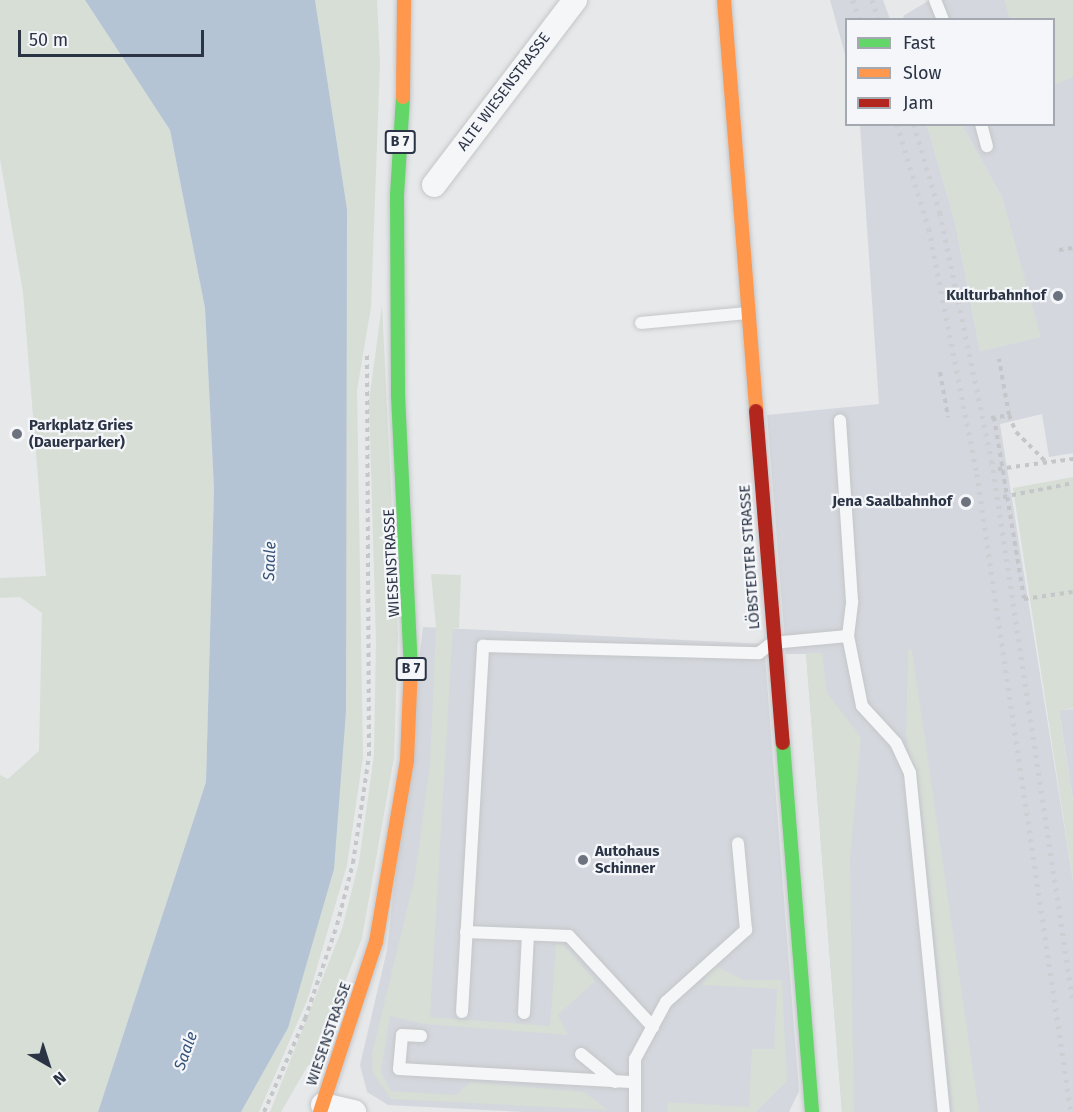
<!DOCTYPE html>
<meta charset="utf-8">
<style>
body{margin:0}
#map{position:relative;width:1073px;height:1112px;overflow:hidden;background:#e6e8ea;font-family:"Fira Sans",sans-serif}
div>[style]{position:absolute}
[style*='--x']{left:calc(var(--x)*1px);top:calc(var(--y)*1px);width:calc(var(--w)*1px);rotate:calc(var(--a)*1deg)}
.built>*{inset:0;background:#d4d7dd}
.green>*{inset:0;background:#d6ded6}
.water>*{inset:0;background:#b4c4d5}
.path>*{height:4px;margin-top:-2px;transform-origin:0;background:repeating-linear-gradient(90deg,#c5c6ca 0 4.5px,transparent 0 9px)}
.roads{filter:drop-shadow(0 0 2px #c4c6c8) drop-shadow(0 0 2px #c4c6c8)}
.lane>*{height:12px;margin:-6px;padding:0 6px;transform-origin:6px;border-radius:6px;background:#f5f6f7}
.street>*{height:24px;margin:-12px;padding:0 12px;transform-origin:12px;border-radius:12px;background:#f5f6f7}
.fast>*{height:14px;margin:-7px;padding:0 7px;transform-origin:7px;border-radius:7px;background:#63d668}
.slow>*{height:14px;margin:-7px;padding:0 7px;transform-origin:7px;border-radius:7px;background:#ff974d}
.jam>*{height:14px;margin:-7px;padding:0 7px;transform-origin:7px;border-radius:7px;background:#b3261e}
.rail>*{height:4.5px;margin-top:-2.25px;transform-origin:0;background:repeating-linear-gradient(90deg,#cecfd2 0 3px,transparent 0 9px)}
.dots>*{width:16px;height:16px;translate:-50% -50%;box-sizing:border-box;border:3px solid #f4f6f9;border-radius:50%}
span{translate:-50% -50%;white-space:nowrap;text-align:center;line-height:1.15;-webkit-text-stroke:4.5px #f4f6f9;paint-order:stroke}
.shield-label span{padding:2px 4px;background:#f4f6f9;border:2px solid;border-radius:4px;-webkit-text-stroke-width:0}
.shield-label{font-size:14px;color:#2b3445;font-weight:700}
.street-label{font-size:15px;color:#2b3445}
.poi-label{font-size:15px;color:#2b3445;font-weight:700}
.right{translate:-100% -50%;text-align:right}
.left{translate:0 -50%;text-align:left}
.water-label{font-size:16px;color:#34527a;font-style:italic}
.legend{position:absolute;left:845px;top:18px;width:210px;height:108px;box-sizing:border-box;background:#f4f6f9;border:2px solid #a4a8b1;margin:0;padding:8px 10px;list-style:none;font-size:18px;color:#2b3445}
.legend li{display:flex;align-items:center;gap:12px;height:30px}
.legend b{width:30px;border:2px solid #a4a8b1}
.north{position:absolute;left:18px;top:1034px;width:60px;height:60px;-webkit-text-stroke:4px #f4f6f9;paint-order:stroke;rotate:141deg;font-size:16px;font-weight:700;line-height:24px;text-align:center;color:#2b3445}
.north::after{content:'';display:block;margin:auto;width:21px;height:27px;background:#2b3445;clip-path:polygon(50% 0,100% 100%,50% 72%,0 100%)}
.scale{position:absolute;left:18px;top:30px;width:186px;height:27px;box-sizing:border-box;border:3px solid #2b3445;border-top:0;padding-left:8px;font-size:18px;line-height:21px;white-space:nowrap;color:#2b3445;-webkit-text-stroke:4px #f4f6f9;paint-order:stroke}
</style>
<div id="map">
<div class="built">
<div style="clip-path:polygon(830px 0,883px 0,890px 19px,846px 20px,846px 58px)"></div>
<div style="clip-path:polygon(930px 0,1073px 0,1073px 453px,1049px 457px,1042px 414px,1000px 424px,1073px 881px,1073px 1112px,842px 1112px,806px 654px,786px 654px,767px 415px,879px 404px,860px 125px,927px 125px,955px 222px,980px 351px,1040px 337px,1002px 197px,962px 125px,1054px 124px,1054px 20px,905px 20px,903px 16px)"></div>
<div style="clip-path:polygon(423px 627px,764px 644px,799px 1091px,789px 1112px,525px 1112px,388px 1105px,367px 1092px,360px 1065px,387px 950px)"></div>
<div style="clip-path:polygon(1073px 709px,1073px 800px,1059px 710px)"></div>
</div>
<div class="green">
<div style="clip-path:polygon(0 0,85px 0,170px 130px,205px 308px,214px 489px,206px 782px,98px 1112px,0 1112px,0 775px,8px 779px,39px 751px,42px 613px,20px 597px,0 598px,0 578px,46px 576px,23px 292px,0 159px)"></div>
<div style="clip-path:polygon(315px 0,377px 0,380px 62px,371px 307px,357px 390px,363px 757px,347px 865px,308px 998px,259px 1112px,241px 1112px,288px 1028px,344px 417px,347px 209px)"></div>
<div style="clip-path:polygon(1004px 0,1073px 0,1073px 77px,1054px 85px,1054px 20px,1010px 19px)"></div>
<div style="clip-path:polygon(927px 125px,962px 125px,1002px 197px,1041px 337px,980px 351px,955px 222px)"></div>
<div style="clip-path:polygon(382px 305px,398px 635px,394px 757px,362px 938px,313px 1066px,308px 1065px,281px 1112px,270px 1112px,342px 929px,359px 862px,374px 755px,376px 640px,369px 401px)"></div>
<div style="clip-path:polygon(1073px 477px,1073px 708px,1059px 711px,1073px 800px,1073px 881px,1013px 488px)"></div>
<div style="clip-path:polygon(431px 574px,461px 575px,459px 628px,453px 628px,430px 1017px,550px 1026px,556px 944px,564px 945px,595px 981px,558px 1015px,568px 1035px,424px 1024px,390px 1016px,381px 1071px,391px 1091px,456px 1095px,470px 1082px,584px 1092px,608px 1110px,391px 1099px,373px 1073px,372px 1054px,415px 876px,430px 764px,436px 627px)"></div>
<div style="clip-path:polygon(908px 650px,912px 650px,979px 1112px,953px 1112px,922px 808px,906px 736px)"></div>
<div style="clip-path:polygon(806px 653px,822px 653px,827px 693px,861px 737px,850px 858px,854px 1112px,842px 1112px)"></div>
<div style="clip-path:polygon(714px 965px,744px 980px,782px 980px,787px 1081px,756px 1112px,667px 1112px,668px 1102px,749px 1107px,752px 1049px,774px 1049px,777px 989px,702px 985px)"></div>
</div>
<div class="water">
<div style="clip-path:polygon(85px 0,315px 0,347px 209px,346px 711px,334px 869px,288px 1028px,241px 1112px,98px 1112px,206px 782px,214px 489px,205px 308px,170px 130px)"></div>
</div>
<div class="path">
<div style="--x:1059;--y:250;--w:14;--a:-8"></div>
<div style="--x:940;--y:372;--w:46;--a:79.9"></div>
<div style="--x:1009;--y:415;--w:18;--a:68"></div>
<div style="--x:1016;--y:432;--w:42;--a:45"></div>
<div style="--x:994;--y:417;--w:184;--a:80.6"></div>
<div style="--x:1024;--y:599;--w:49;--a:-8.1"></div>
<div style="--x:991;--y:418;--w:18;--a:-9"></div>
<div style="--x:1009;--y:415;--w:57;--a:-100.1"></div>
<div style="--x:998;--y:469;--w:76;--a:-7.6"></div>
<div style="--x:1003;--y:497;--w:71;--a:-11.3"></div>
<div style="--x:264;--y:1112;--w:102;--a:-66.2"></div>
<div style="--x:305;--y:1019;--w:99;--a:-71.2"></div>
<div style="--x:337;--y:925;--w:64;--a:-75.5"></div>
<div style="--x:353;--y:863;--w:108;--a:-81.5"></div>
<div style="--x:369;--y:756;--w:403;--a:-90.3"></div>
</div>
<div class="roads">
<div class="lane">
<div style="--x:935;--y:0;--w:22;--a:68"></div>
<div style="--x:981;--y:124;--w:23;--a:75"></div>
<div style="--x:641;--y:323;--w:106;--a:-5.4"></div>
<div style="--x:848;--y:636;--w:71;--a:78.7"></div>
<div style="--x:862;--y:706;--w:50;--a:47.4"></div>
<div style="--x:896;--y:743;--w:33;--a:65"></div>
<div style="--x:910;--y:773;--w:341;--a:84.3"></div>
<div style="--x:466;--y:932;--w:103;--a:2.2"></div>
<div style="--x:569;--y:936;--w:124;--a:47.3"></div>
<div style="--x:462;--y:1012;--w:367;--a:-86.7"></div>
<div style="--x:483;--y:646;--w:276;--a:1.5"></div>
<div style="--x:759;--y:653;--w:16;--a:-38"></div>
<div style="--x:772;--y:643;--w:76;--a:-5.3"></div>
<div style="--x:848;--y:636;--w:35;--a:-83"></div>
<div style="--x:852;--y:601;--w:181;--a:-93.8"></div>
<div style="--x:524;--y:1013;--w:78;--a:-87.1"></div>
<div style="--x:421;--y:1036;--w:19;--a:-177"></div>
<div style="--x:402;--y:1035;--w:34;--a:95"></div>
<div style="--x:399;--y:1069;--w:236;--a:3.2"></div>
<div style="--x:581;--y:1054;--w:44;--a:39.5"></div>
<div style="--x:635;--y:1112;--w:53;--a:-90"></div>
<div style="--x:635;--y:1059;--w:65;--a:-61.5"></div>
<div style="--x:666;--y:1002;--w:108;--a:-42"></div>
<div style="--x:746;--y:930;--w:87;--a:-95.3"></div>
</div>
<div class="street">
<div style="--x:434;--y:185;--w:233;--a:-52.7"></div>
<div style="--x:323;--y:1105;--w:32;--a:13"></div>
</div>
<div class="fast">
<div style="--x:403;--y:97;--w:98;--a:93.5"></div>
<div style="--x:397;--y:195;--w:200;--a:89.7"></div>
<div style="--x:398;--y:395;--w:271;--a:87.3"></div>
<div style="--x:783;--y:743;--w:370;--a:85.5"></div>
</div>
<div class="slow">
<div style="--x:724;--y:0;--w:412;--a:85.5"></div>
<div style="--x:403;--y:97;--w:97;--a:-89.4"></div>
<div style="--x:320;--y:1112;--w:179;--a:-71.8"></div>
<div style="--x:376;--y:942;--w:185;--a:-80.3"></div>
<div style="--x:407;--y:760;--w:94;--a:-87.6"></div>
</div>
<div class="jam">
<div style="--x:756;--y:411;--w:333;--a:85.4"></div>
</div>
</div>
<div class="rail">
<div style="--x:853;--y:0;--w:21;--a:71"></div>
<div style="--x:872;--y:0;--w:21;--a:71"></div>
<div style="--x:897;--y:124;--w:110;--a:73.1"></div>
<div style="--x:929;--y:229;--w:250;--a:78.9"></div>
<div style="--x:977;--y:474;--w:645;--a:81.62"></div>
<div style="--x:914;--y:124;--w:93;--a:73.7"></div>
<div style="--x:940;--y:213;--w:253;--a:78.2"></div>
<div style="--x:992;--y:461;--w:546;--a:81.47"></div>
</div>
<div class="dots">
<div style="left:1058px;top:296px;background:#6c737f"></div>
<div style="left:17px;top:434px;background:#6c737f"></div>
<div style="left:966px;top:502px;background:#6c737f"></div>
<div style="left:583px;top:860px;background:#6c737f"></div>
</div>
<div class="shield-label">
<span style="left:400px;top:142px">B 7</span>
<span style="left:411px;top:669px">B 7</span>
</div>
<div class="street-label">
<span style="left:504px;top:92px;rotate:-53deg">ALTE WIESENSTRASSE</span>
<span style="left:750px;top:557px;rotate:-94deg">LÖBSTEDTER STRASSE</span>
<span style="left:392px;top:563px;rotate:-93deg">WIESENSTRASSE</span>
<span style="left:329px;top:1034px;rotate:-71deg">WIESENSTRASSE</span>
</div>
<div class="poi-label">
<span class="right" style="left:1046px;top:296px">Kulturbahnhof</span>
<span class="left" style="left:29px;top:434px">Parkplatz Gries<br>(Dauerparker)</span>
<span class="right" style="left:952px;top:502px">Jena Saalbahnhof</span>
<span class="left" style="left:595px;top:860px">Autohaus<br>Schinner</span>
</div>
<div class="water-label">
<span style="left:270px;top:561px;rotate:-88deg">Saale</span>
<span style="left:186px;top:1051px;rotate:-70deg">Saale</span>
</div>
<ul class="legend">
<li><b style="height:8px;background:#63d668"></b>Fast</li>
<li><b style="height:8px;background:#ff974d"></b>Slow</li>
<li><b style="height:8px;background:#b3261e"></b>Jam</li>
</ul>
<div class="north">N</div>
<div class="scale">50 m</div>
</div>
